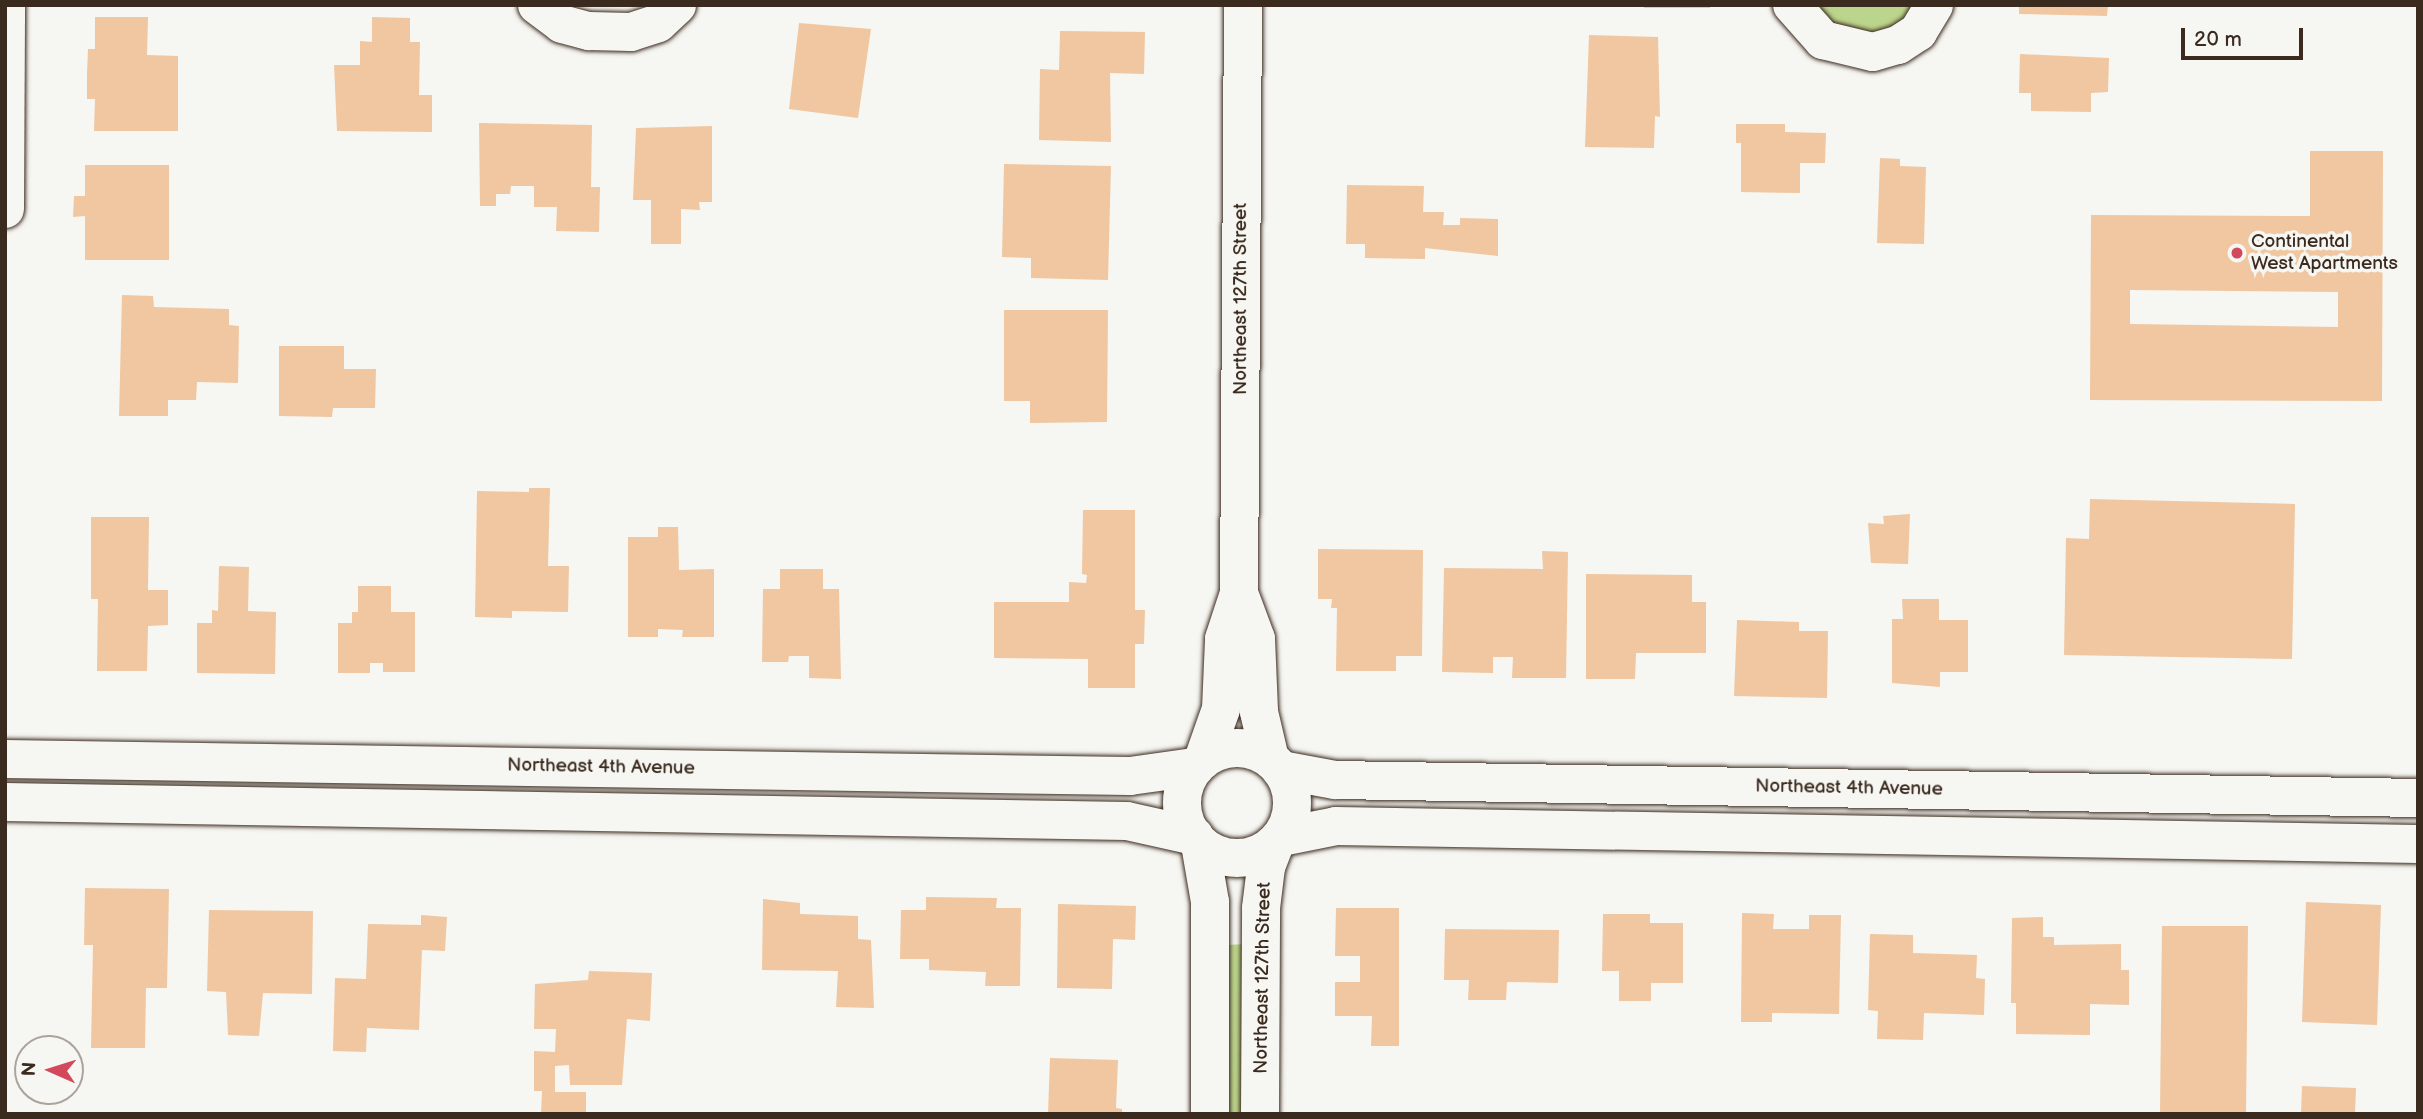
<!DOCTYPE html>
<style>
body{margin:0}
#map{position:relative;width:2423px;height:1119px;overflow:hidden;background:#f6f6f2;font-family:"Balsamiq Sans",sans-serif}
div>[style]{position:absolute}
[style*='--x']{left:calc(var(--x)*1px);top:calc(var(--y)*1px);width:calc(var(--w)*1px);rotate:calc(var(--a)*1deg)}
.green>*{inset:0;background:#bcd58c}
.building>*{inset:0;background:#f0c7a0}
.roads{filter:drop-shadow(0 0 2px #3b2a1e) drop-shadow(0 0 2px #3b2a1e)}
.minor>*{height:38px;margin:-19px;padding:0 19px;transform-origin:19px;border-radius:19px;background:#f6f6f2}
.minor>.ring{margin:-19px;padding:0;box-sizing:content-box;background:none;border:38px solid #f6f6f2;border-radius:50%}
.dots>*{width:19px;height:19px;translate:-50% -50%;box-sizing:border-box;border:4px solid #f6f6f2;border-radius:50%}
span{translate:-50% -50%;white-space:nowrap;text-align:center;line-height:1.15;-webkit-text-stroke:7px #f6f6f2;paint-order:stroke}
.poi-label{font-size:19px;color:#3b2a1e}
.left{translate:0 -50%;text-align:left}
.street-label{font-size:19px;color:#3b2a1e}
.frame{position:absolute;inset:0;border:7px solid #3b2a1e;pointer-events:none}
.north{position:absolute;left:14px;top:1035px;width:70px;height:70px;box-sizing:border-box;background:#f6f6f2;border:2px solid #aba49d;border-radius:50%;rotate:273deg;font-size:19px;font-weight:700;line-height:28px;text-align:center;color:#3b2a1e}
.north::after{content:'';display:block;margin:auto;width:24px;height:32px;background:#d1495b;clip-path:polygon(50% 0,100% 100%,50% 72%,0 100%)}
.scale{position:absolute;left:2181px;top:28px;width:122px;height:32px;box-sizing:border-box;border:4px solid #3b2a1e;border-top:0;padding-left:9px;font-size:21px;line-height:24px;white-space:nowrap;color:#3b2a1e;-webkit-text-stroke:5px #f6f6f2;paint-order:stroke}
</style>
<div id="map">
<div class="green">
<div style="clip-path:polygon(1811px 5px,1917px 5px,1895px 27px,1864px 34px,1831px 26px)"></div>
<div style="clip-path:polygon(1248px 944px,1247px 1114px,1225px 1114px,1226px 945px)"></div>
</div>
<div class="building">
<div style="clip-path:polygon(1644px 5px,1710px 5px,1710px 8px,1644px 8px)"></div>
<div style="clip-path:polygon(2019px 5px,2108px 5px,2107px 16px,2019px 14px)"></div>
<div style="clip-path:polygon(95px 17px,148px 17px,147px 55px,178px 56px,178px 131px,94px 131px,95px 99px,87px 99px,87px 74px,88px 49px,95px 49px)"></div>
<div style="clip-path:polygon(372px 17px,410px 18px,410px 42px,420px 42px,419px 95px,432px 95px,432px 132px,337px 131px,334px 65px,360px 65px,360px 41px,372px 42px)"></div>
<div style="clip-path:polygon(799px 23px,871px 29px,858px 118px,789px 109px)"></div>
<div style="clip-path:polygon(1060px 31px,1145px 32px,1144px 74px,1110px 73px,1111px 142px,1039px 140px,1040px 69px,1059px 70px)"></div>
<div style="clip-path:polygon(1589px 35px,1658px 37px,1660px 117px,1655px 116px,1654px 148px,1585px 147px)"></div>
<div style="clip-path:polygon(2020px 54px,2109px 58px,2108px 92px,2091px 93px,2091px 112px,2031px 111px,2031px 93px,2019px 93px)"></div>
<div style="clip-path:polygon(479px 123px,592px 125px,591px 187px,600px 187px,599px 232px,556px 231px,557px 207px,534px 207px,534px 186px,511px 186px,510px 194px,496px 194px,496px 206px,480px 206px)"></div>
<div style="clip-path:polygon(1736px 124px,1785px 124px,1785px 132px,1826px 133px,1825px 163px,1800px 163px,1800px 193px,1741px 192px,1741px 143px,1736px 143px)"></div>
<div style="clip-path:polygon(712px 126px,712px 202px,699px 202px,700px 210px,681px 209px,681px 244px,651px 244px,651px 200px,633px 200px,636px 128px)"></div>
<div style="clip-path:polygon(evenodd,2310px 151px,2383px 151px,2382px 401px,2090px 400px,2091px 215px,2310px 216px,2310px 151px,2130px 290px,2338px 292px,2338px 327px,2130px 324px,2130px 290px)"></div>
<div style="clip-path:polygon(1880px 158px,1900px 159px,1900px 166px,1926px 167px,1924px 244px,1877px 243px)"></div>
<div style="clip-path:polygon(1004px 164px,1111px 166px,1108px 280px,1031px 278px,1031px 258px,1002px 257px)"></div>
<div style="clip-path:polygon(85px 165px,169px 165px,169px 260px,85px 260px,85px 216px,73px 217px,74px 196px,85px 196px)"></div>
<div style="clip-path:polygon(1347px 185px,1424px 186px,1423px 212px,1444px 212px,1443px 225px,1460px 225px,1460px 218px,1498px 219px,1498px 256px,1425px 248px,1425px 259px,1365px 258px,1365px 244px,1346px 244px)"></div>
<div style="clip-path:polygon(122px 295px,153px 296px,154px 307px,229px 309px,229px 325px,239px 326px,238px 383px,197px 382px,196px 400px,168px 400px,168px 416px,119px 416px)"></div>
<div style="clip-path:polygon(1004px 310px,1108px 310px,1107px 422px,1030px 423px,1030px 401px,1004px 401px)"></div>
<div style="clip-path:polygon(279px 346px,344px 346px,344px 369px,376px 369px,375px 408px,333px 408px,332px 417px,279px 416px)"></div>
<div style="clip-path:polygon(529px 488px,550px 488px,548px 566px,569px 566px,568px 612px,512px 611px,512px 618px,475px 617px,477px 491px,529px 492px)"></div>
<div style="clip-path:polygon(2090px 499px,2295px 504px,2292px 659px,2064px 655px,2066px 538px,2089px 539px)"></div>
<div style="clip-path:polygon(1083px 510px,1135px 510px,1135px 610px,1145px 610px,1144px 644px,1135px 644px,1135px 688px,1088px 688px,1088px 659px,994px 658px,994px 602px,1069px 602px,1069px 582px,1086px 583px,1087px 575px,1082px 574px)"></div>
<div style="clip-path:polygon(1910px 514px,1908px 564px,1871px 563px,1868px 523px,1884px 524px,1883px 516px)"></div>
<div style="clip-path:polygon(91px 517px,149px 517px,148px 590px,168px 590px,168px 625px,148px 626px,147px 671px,97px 671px,98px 599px,91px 599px)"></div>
<div style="clip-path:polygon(658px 527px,678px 527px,679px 570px,714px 569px,714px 637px,682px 637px,683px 630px,658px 629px,658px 637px,628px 637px,628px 537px,658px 537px)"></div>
<div style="clip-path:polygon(1318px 549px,1423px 550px,1422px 656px,1396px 656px,1396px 671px,1336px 671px,1337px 608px,1331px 608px,1332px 599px,1318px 599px)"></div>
<div style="clip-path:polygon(1542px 551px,1568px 552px,1566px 678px,1512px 678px,1513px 657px,1493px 657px,1493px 673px,1442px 672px,1444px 568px,1543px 569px)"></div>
<div style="clip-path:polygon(219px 566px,249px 567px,248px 611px,276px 612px,275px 674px,197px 673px,197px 623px,212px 623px,212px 610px,218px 611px)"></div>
<div style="clip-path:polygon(780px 569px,823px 569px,823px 589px,839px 589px,841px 679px,809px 678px,809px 656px,789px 656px,788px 662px,762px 662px,763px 589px,780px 589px)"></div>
<div style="clip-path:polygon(1586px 574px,1692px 575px,1692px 602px,1706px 602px,1706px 653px,1636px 653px,1635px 679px,1586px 679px)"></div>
<div style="clip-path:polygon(358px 586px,391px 586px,391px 612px,415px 612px,415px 672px,383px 672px,383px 663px,370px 663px,370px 673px,338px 673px,338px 623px,352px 623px,352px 612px,358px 612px)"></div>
<div style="clip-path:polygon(1902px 599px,1939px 599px,1939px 620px,1968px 620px,1968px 672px,1940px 672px,1940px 687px,1892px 683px,1892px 619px,1903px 619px)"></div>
<div style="clip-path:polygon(1737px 620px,1799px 622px,1799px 631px,1828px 631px,1827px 698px,1734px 696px)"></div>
<div style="clip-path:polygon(85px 888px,169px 889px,167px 988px,146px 988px,145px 1048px,91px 1048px,93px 945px,84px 945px)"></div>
<div style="clip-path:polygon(926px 897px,997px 898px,996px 908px,1021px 908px,1020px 986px,985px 986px,986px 972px,929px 970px,929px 959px,900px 959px,901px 910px,926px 910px)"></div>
<div style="clip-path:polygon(763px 899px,800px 903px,800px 914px,858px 916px,858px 939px,871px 940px,874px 1008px,836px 1007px,838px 971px,762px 970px)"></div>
<div style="clip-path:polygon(2306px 902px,2381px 905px,2377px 1025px,2302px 1022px)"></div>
<div style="clip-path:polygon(1058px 904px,1136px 906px,1135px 940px,1113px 939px,1112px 989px,1057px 988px)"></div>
<div style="clip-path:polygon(1336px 908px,1399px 908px,1399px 1046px,1371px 1046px,1372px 1016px,1335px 1016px,1335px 982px,1360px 982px,1360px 956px,1335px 956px)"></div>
<div style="clip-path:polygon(209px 910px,313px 911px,312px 994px,263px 993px,259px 1036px,228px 1035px,226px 992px,207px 991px)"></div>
<div style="clip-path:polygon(1742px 913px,1774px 914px,1773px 929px,1809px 929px,1809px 915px,1841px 915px,1839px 1014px,1772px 1013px,1772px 1022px,1741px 1022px)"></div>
<div style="clip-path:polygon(1603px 914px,1650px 914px,1650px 923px,1683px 923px,1683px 983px,1651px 983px,1651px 1001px,1619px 1001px,1619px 971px,1602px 971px)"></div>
<div style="clip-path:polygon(421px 915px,447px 917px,445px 951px,422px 950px,419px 1030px,367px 1028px,366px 1052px,333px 1051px,335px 978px,366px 979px,368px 924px,421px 925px)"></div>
<div style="clip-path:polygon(2043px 917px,2043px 937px,2054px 937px,2054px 945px,2121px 944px,2121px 970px,2129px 970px,2129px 1005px,2090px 1004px,2090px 1035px,2016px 1034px,2016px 1003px,2011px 1003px,2012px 918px)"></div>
<div style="clip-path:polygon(2162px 926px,2248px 926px,2246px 1114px,2160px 1114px)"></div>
<div style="clip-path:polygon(1445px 929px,1559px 930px,1558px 983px,1507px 982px,1506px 1000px,1468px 1000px,1469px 980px,1444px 980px)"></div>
<div style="clip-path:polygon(1870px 934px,1913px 935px,1913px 953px,1977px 955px,1976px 978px,1985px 979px,1984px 1015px,1924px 1013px,1923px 1040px,1877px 1039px,1878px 1011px,1868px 1010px)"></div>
<div style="clip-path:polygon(589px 971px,652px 973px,650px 1021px,627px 1019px,622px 1085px,570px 1085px,569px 1065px,555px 1066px,555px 1092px,586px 1092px,586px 1114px,541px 1114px,542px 1091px,534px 1091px,534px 1051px,555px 1052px,556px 1029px,534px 1029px,535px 984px,588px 980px)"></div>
<div style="clip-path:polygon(1050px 1058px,1118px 1060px,1116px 1108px,1122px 1109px,1122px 1114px,1048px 1114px)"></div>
<div style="clip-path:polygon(2302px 1086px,2356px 1088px,2355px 1114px,2301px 1114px)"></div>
</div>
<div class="roads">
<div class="minor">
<div style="--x:537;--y:5;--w:31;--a:37"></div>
<div style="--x:562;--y:24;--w:28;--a:15"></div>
<div style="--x:589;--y:31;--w:42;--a:1.4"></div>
<div style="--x:631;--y:32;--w:28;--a:-18"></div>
<div style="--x:658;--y:23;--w:26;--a:-43"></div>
<div style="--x:1792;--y:5;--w:47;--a:48.5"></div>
<div style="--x:1823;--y:40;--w:51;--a:13.5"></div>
<div style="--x:1873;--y:52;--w:26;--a:-16"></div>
<div style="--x:1898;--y:45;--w:24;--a:-33"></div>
<div style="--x:1918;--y:32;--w:31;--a:-59"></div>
<div style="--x:5;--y:209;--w:204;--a:-89.7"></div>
<div style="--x:1239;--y:593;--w:49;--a:69.7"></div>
<div style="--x:1256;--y:639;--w:73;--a:87.6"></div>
<div style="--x:1259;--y:712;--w:48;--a:76.8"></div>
<div class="ring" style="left:1182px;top:748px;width:72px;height:72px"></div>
<div style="--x:5;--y:759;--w:1125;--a:0.87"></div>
<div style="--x:1130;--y:776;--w:66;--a:-7.9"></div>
<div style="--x:1203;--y:760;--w:54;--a:-70.6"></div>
<div style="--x:1221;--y:709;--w:70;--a:-87.5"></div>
<div style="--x:1224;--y:639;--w:48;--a:-71.9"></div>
<div style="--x:1239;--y:593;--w:588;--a:-89.61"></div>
<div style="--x:1281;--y:770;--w:55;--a:10.5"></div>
<div style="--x:1335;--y:780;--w:1083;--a:0.95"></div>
<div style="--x:5;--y:802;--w:1122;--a:0.97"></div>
<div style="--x:1127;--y:821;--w:69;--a:12.6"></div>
<div style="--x:1281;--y:837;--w:56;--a:-11.3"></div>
<div style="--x:1336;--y:826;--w:1082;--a:0.95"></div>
<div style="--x:1200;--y:844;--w:59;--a:80.2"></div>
<div style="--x:1210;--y:902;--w:212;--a:90"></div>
<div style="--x:1260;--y:1114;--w:206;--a:-89.7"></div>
<div style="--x:1261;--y:908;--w:41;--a:-83"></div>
<div style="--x:1266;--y:867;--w:26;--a:-69"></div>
</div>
</div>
<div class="dots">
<div style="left:2237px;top:253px;background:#d1495b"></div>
</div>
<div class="poi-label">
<span class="left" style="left:2251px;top:253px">Continental<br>West Apartments</span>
</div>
<div class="street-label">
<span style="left:1241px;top:299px;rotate:-90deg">Northeast 127th Street</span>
<span style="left:601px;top:767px;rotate:1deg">Northeast 4th Avenue</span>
<span style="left:1849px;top:788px;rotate:1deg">Northeast 4th Avenue</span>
<span style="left:1263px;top:978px;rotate:-89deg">Northeast 127th Street</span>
</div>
<div class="frame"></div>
<div class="north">N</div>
<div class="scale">20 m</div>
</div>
